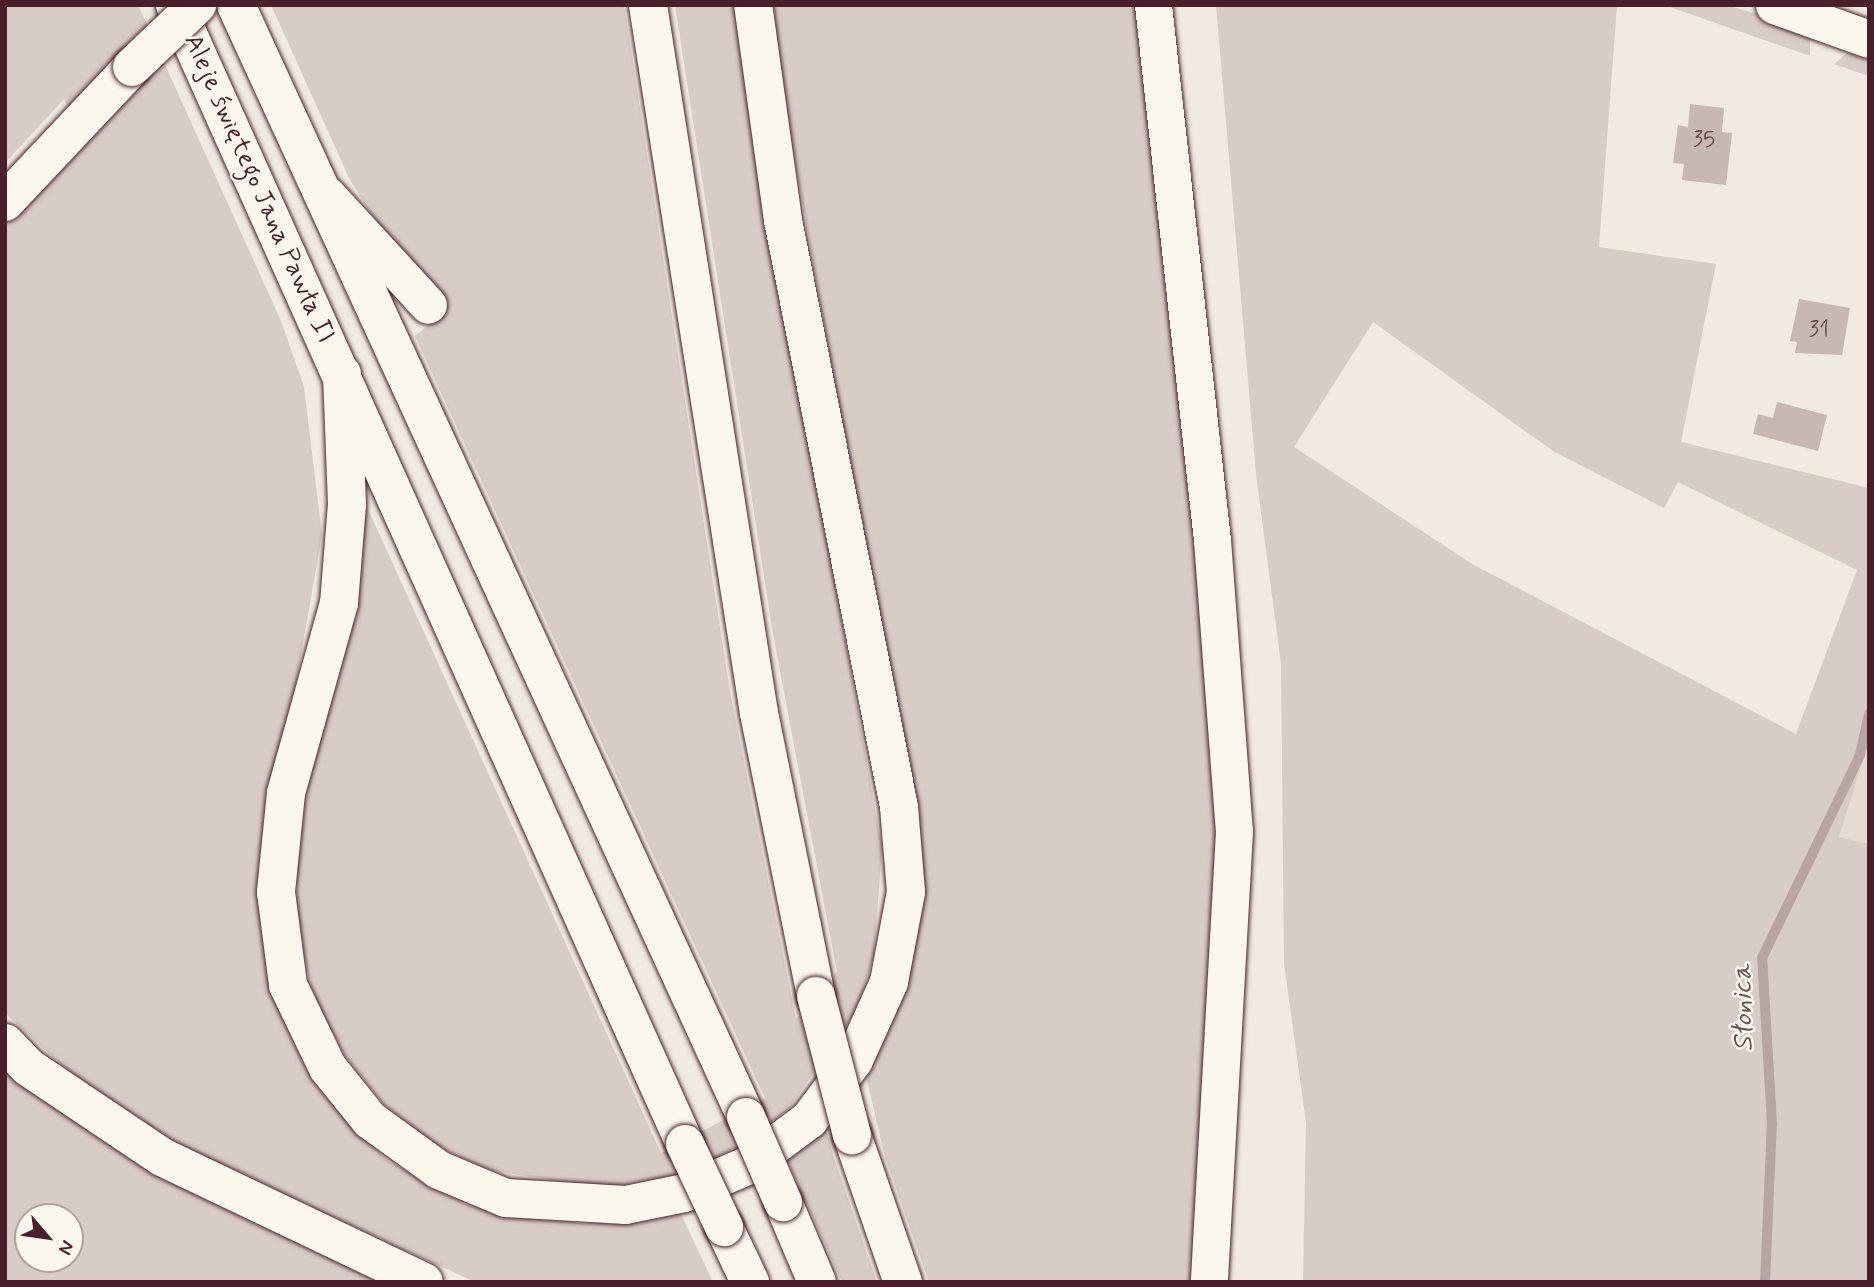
<!DOCTYPE html>
<meta charset="utf-8">
<style>
body{margin:0}
#map{position:relative;width:1874px;height:1287px;overflow:hidden;background:#f0eae0;font-family:Mynerve,sans-serif}
div>[style]{position:absolute}
[style*='--x']{left:calc(var(--x)*1px);top:calc(var(--y)*1px);width:calc(var(--w)*1px);rotate:calc(var(--a)*1deg)}
.built>*{inset:0;background:#e4dbd2}
.green>*{inset:0;background:#d8ccc6}
.stream>*{height:10px;margin:-5px;padding:0 5px;transform-origin:5px;border-radius:5px;background:#b8a4a2}
.building>*{inset:0;background:#c8b8b3}
.roads{filter:drop-shadow(0 0 2px #4a1f2b) drop-shadow(0 0 2px #4a1f2b)}
.minor>*{height:37px;margin:-18.5px;padding:0 18.5px;transform-origin:18.5px;border-radius:18.5px;background:#fbf7ec}
.highway>*{height:38px;margin:-19px;padding:0 19px;transform-origin:19px;border-radius:19px;background:#fbf7ec}
.bridges{filter:drop-shadow(0 0 2px #4a1f2b) drop-shadow(0 0 2px #4a1f2b)}
.highway-bridge>*{height:38px;margin:-19px;padding:0 19px;transform-origin:19px;border-radius:19px;background:#fbf7ec}
span{translate:-50% -50%;white-space:nowrap;text-align:center;line-height:1.15;-webkit-text-stroke:5px #fbf7ec;paint-order:stroke}
.number-label{font-size:23px;color:#6a454d}
.number-label span{-webkit-text-stroke-width:0}
.street-label{font-size:26px;color:#4a1f2b}
.water-label{font-size:28px;color:#704e55;font-style:italic}
.frame{position:absolute;inset:0;border:7px solid #4a1f2b;pointer-events:none}
.north{position:absolute;left:14px;top:1203px;width:70px;height:70px;box-sizing:border-box;background:#fbf7ec;border:2px solid #b4a19f;border-radius:50%;rotate:119deg;font-size:19px;font-weight:700;line-height:28px;text-align:center;color:#4a1f2b}
.north::after{content:'';display:block;margin:auto;width:24px;height:32px;background:#4a1f2b;clip-path:polygon(50% 0,100% 100%,50% 72%,0 100%)}
</style>
<div id="map">
<div class="built">
<div style="clip-path:polygon(1869px 742px,1869px 844px,1839px 837px)"></div>
</div>
<div class="green">
<div style="clip-path:polygon(5px 5px,138px 5px,281px 321px,304px 387px,322px 535px,260px 888px,264px 951px,286px 1020px,324px 1095px,387px 1160px,466px 1204px,584px 1224px,679px 1210px,713px 1282px,475px 1282px,185px 1149px,95px 1096px,5px 1013px,5px 214px,81px 136px,64px 99px,5px 163px)"></div>
<div style="clip-path:polygon(271px 5px,624px 5px,730px 692px,796px 1019px,837px 972px,773px 634px,675px 5px,733px 5px,882px 848px,874px 955px,858px 1008px,790px 1107px,745px 1143px,683px 1174px,606px 1188px,487px 1170px,424px 1139px,385px 1105px,345px 1055px,314px 997px,297px 930px,297px 857px,357px 485px,661px 1153px,765px 1098px,415px 336px,445px 312px,392px 247px,350px 180px)"></div>
<div style="clip-path:polygon(767px 5px,1142px 5px,1210px 647px,1216px 836px,1197px 1282px,929px 1282px,885px 1157px,864px 1068px,913px 817px)"></div>
<div style="clip-path:polygon(evenodd,1216px 5px,1617px 5px,1599px 247px,1716px 264px,1681px 442px,1869px 488px,1869px 742px,1839px 837px,1869px 844px,1869px 1282px,1303px 1282px,1306px 1123px,1284px 963px,1281px 664px,1256px 474px,1216px 5px,1373px 322px,1553px 451px,1664px 508px,1678px 482px,1857px 570px,1796px 734px,1472px 564px,1294px 447px,1373px 322px)"></div>
<div style="clip-path:polygon(1664px 5px,1726px 5px,1803px 27px,1810px 34px,1810px 56px)"></div>
<div style="clip-path:polygon(1856px 46px,1869px 53px,1869px 76px,1834px 64px)"></div>
<div style="clip-path:polygon(evenodd,5px 1061px,399px 1282px,5px 1282px,5px 1061px,28px 1217px,70px 1217px,70px 1259px,28px 1259px,28px 1217px)"></div>
<div style="clip-path:polygon(824px 1122px,834px 1158px,877px 1282px,842px 1282px,786px 1157px)"></div>
</div>
<div class="stream">
<div style="--x:1765;--y:1282;--w:158;--a:-87.5"></div>
<div style="--x:1772;--y:1124;--w:166;--a:-93.4"></div>
<div style="--x:1762;--y:958;--w:225;--a:-64.2"></div>
<div style="--x:1860;--y:755;--w:42;--a:-77.6"></div>
</div>
<div class="building">
<div style="clip-path:polygon(1690px 104px,1724px 108px,1722px 132px,1732px 133px,1726px 185px,1682px 180px,1684px 164px,1673px 163px,1678px 125px,1688px 127px)"></div>
<div style="clip-path:polygon(1799px 299px,1850px 308px,1842px 355px,1795px 353px,1797px 342px,1790px 341px)"></div>
<div style="clip-path:polygon(1777px 402px,1827px 415px,1818px 451px,1753px 434px,1758px 414px,1773px 418px)"></div>
</div>
<div class="roads">
<div class="minor">
<div style="--x:1153;--y:5;--w:538;--a:83.71"></div>
<div style="--x:1212;--y:540;--w:292;--a:85.7"></div>
<div style="--x:1234;--y:831;--w:452;--a:93.2"></div>
<div style="--x:1774;--y:5;--w:101;--a:19.7"></div>
<div style="--x:327;--y:195;--w:149;--a:47.4"></div>
</div>
<div class="highway">
<div style="--x:175;--y:5;--w:1248;--a:65.88"></div>
<div style="--x:236;--y:5;--w:1223;--a:65.36"></div>
<div style="--x:648;--y:5;--w:717;--a:81.09"></div>
<div style="--x:759;--y:713;--w:289;--a:78.6"></div>
<div style="--x:5;--y:202;--w:185;--a:-46.7"></div>
<div style="--x:342;--y:374;--w:130;--a:87.8"></div>
<div style="--x:347;--y:504;--w:99;--a:94.6"></div>
<div style="--x:339;--y:603;--w:197;--a:105.6"></div>
<div style="--x:286;--y:793;--w:100;--a:95.8"></div>
<div style="--x:276;--y:892;--w:94;--a:82.6"></div>
<div style="--x:288;--y:985;--w:92;--a:64.3"></div>
<div style="--x:328;--y:1068;--w:67;--a:51.1"></div>
<div style="--x:370;--y:1120;--w:85;--a:35.9"></div>
<div style="--x:439;--y:1170;--w:73;--a:22.7"></div>
<div style="--x:506;--y:1198;--w:120;--a:3.3"></div>
<div style="--x:626;--y:1205;--w:59;--a:-11.7"></div>
<div style="--x:684;--y:1193;--w:69;--a:-23.2"></div>
<div style="--x:747;--y:1166;--w:77;--a:-36.6"></div>
<div style="--x:809;--y:1120;--w:75;--a:-53.1"></div>
<div style="--x:854;--y:1060;--w:85;--a:-65.8"></div>
<div style="--x:889;--y:982;--w:92;--a:-79.3"></div>
<div style="--x:906;--y:892;--w:85;--a:-94.7"></div>
<div style="--x:899;--y:807;--w:598;--a:-101.18"></div>
<div style="--x:783;--y:220;--w:217;--a:-97.9"></div>
<div style="--x:5;--y:1043;--w:33;--a:46"></div>
<div style="--x:28;--y:1067;--w:161;--a:33.9"></div>
<div style="--x:162;--y:1157;--w:290;--a:25.5"></div>
<div style="--x:852;--y:1135;--w:156;--a:70.9"></div>
<div style="--x:783;--y:1202;--w:87;--a:67"></div>
<div style="--x:724;--y:1227;--w:61;--a:64.7"></div>
</div>
</div>
<div class="bridges">
<div class="highway-bridge">
<div style="--x:132;--y:67;--w:90;--a:-43.6"></div>
<div style="--x:816;--y:996;--w:144;--a:75.5"></div>
<div style="--x:746;--y:1117;--w:93;--a:66.5"></div>
<div style="--x:685;--y:1144;--w:92;--a:64.8"></div>
</div>
</div>
<div class="number-label">
<span style="left:1704px;top:140px">35</span>
<span style="left:1819px;top:330px">31</span>
</div>
<div class="street-label">
<span style="left:258px;top:189px;rotate:66deg">Aleje świętego Jana Pawła II</span>
</div>
<div class="water-label">
<span style="left:1744px;top:1008px;rotate:-91deg">Słonica</span>
</div>
<div class="frame"></div>
<div class="north">N</div>
</div>
